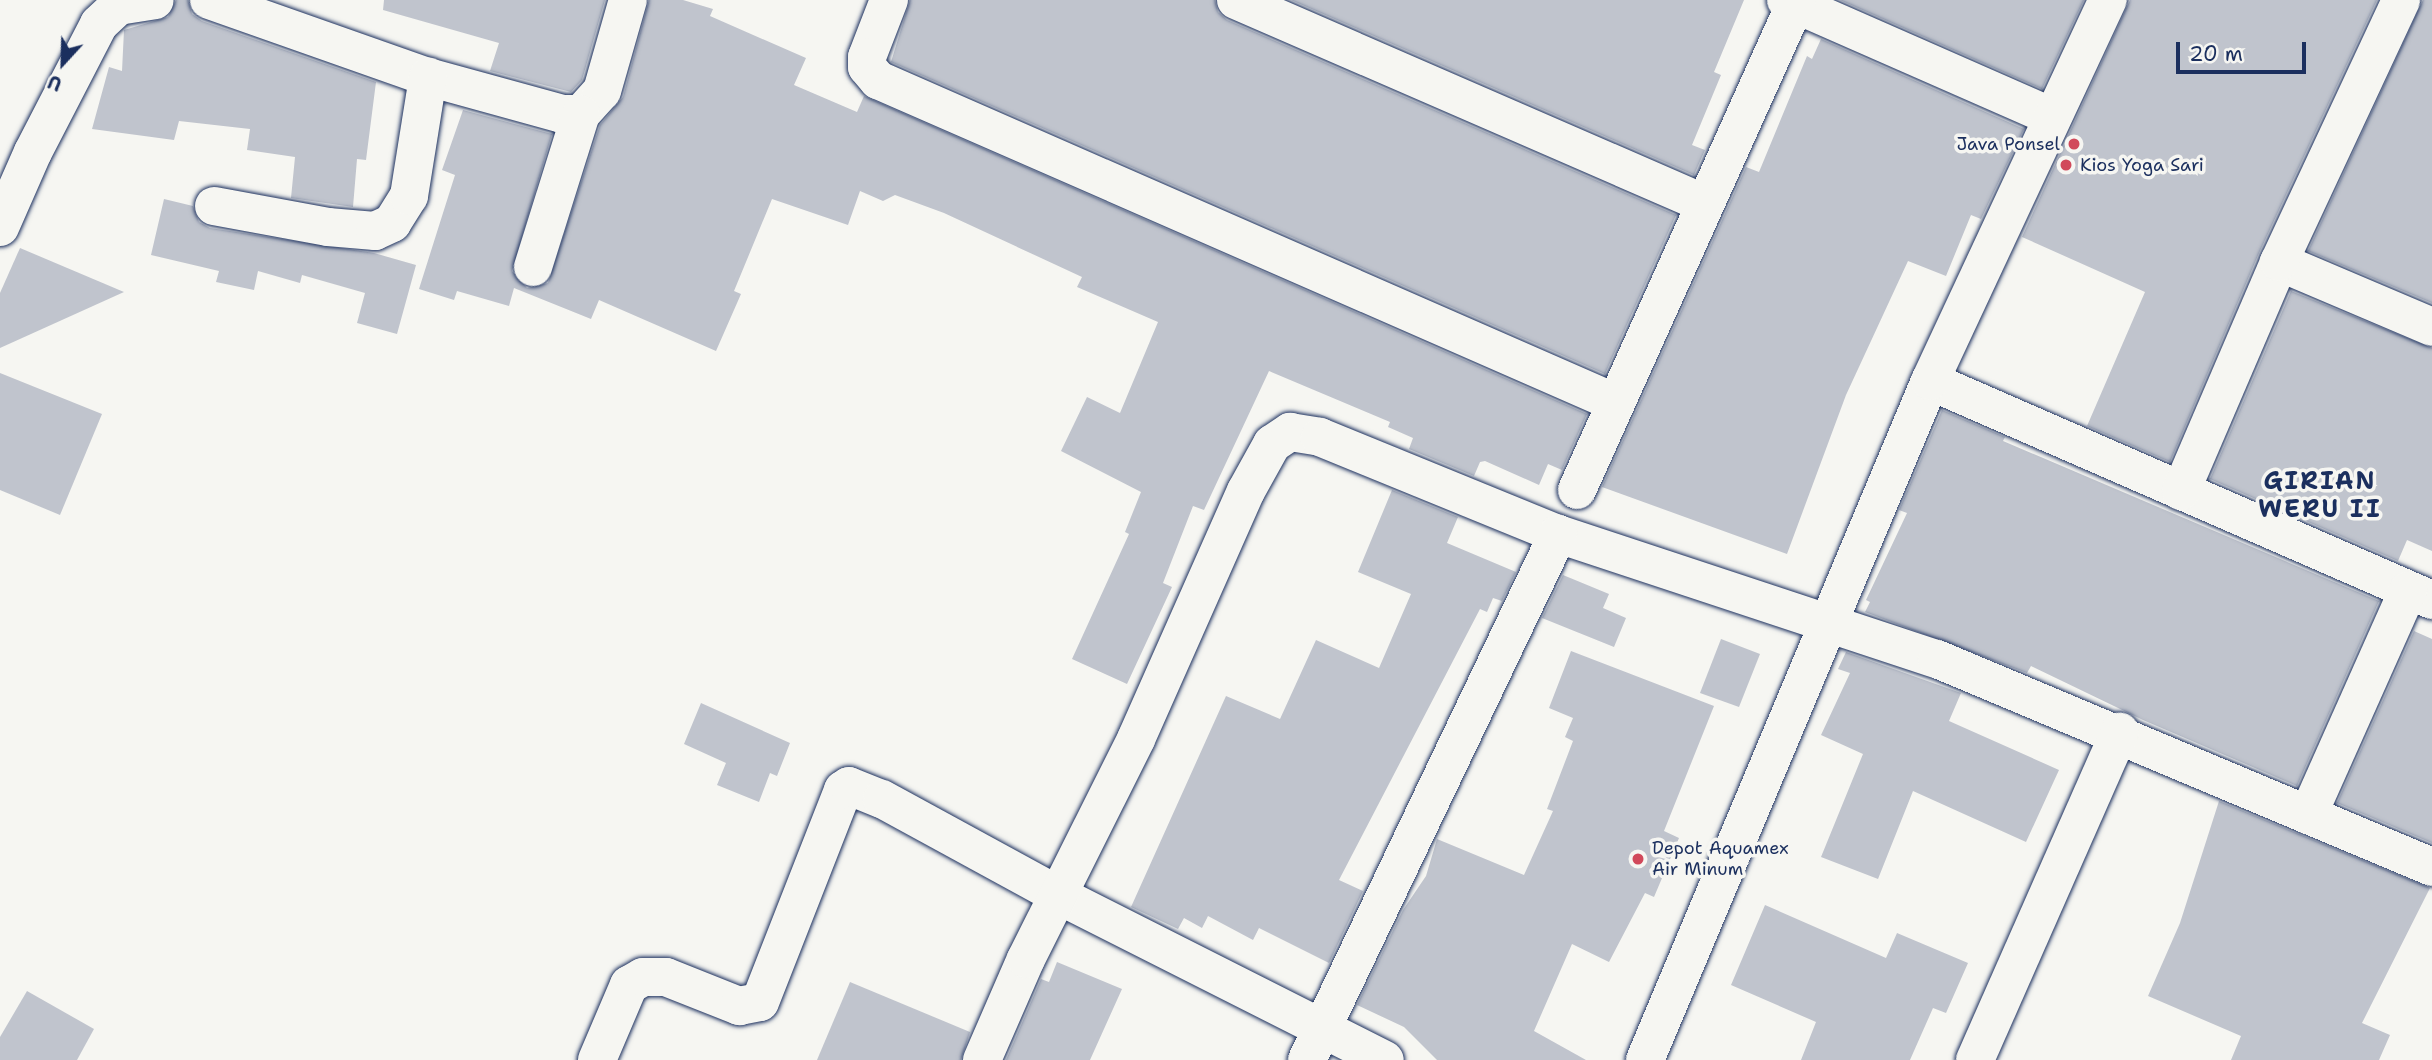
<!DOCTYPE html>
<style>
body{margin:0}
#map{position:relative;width:2432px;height:1060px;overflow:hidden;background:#f6f6f2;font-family:"Shantell Sans",sans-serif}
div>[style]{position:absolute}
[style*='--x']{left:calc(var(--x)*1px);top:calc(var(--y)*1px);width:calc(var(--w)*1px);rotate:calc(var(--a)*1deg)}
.building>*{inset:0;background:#c0c4cd}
.roads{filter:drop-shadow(0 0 2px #1b2f5e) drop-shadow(0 0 2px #1b2f5e)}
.minor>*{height:38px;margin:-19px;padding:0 19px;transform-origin:19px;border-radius:19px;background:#f6f6f2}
.dots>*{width:19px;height:19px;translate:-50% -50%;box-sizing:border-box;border:4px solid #f6f6f2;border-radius:50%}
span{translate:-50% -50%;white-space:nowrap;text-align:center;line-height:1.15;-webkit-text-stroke:7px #f6f6f2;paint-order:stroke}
.poi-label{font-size:18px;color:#1b2f5e}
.right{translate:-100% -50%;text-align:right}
.left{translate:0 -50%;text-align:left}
.district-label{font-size:24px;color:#1b2f5e;font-weight:700;letter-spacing:2px}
.north{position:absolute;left:28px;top:28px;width:70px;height:70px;-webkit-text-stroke:5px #f6f6f2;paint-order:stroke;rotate:202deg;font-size:19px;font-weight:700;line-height:28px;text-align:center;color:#1b2f5e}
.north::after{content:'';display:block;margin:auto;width:24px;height:32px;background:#1b2f5e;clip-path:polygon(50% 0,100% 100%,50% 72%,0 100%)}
.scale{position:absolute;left:2176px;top:42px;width:130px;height:32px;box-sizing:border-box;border:4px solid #1b2f5e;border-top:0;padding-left:9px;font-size:21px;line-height:24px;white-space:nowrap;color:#1b2f5e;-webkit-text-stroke:5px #f6f6f2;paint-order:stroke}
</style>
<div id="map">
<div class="building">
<div style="clip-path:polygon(176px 0,188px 0,192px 14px,202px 21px,376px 82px,366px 160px,357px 159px,353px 207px,291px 198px,295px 157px,247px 150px,250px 129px,179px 121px,174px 140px,92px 129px,109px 67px,122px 71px,124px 30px,168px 17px)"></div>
<div style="clip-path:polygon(384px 0,605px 0,582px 80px,571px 92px,490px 71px,499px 43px,383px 10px)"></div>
<div style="clip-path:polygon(649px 0,683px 0,713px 9px,710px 16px,806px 58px,794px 85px,857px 112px,864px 96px,1587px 414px,1562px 470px,1548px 464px,1539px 485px,1485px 461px,1480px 462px,1474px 476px,1409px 449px,1413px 438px,1388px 427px,1390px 422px,1269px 371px,1204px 510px,1193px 506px,1163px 583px,1172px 587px,1127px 684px,1072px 659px,1129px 534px,1125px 532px,1141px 492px,1061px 451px,1087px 397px,1120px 413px,1158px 322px,1077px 287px,1082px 277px,944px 213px,895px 195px,883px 201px,860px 191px,848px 225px,772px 199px,734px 291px,741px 294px,716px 351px,599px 300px,591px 319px,514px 288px,509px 306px,457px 291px,454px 300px,419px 289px,455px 175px,442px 170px,463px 110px,552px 134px,512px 271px,527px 288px,548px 283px,600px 125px,623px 97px)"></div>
<div style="clip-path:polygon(910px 0,1215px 0,1218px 12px,1227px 20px,1676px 215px,1605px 374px,891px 62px)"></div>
<div style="clip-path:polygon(1291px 0,1744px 0,1714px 72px,1721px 75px,1692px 145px,1705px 150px,1694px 175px)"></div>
<div style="clip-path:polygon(1840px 0,2084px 0,2042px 89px)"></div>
<div style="clip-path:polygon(2130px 0,2377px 0,2259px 253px,2170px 462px,2087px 426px,2145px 292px,2022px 237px)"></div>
<div style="clip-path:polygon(2423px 0,2432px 0,2432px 303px,2308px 251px)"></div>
<div style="clip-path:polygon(1821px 39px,2024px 129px,1981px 219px,1971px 215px,1946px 276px,1908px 261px,1846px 395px,1787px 554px,1602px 487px,1746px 167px,1759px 172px,1807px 56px,1812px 59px)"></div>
<div style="clip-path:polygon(164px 199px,193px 206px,199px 222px,210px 228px,374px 253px,416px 265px,397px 334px,357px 323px,365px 293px,302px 275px,300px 283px,258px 271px,254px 290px,216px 282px,219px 271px,151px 255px)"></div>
<div style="clip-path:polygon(20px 248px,124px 292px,0 348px,0 293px)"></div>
<div style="clip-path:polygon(2291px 291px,2432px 348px,2432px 551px,2407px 540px,2398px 561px,2210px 479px)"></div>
<div style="clip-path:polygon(0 373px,102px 414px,60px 515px,0 490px)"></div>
<div style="clip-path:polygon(1942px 410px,2005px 437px,2003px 441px,2379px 601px,2297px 786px,2143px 720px,2031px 666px,2027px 673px,1865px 612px,1870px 602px,1866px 600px,1907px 513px,1899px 510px)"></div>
<div style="clip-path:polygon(1392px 490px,1458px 517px,1447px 543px,1516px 572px,1502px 601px,1493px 598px,1487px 612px,1480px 609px,1339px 880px,1363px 891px,1329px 963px,1259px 928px,1253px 940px,1208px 916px,1202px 928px,1184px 918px,1178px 929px,1131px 907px,1226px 696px,1280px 719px,1316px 640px,1379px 668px,1411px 594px,1358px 572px)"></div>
<div style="clip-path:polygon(1563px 575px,1609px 594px,1603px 608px,1626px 618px,1614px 647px,1542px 618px)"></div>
<div style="clip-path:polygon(2414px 631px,2432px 639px,2432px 843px,2337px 803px)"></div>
<div style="clip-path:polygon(1721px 639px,1760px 654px,1739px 707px,1700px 693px)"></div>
<div style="clip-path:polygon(1571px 651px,1714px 706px,1664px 831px,1679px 838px,1654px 897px,1645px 893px,1609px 962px,1572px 944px,1534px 1031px,1586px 1060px,1437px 1060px,1404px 1027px,1357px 1005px,1403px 910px,1426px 876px,1437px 839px,1524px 875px,1553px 811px,1547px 809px,1573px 741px,1565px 737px,1573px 718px,1549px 708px)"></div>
<div style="clip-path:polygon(1846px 652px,1961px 693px,1949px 721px,2059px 770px,2026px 842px,1913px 791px,1878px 879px,1821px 857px,1863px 754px,1821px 735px,1850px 673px,1838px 669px)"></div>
<div style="clip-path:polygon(701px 703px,790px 743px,777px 776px,770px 773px,759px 802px,717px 785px,726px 763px,684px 744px)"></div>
<div style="clip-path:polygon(2219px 801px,2430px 888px,2362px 1023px,2390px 1035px,2379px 1060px,2231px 1060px,2241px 1036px,2148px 996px,2180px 923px)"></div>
<div style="clip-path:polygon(1765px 905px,1886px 958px,1897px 933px,1968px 963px,1946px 1013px,1933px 1008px,1910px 1060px,1801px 1060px,1816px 1022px,1731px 985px)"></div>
<div style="clip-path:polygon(1057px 962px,1122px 989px,1090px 1060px,1006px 1060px,1041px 979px,1049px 982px)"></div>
<div style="clip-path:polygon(850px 982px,970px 1032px,961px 1060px,817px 1060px)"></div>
<div style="clip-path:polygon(27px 991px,94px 1029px,77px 1060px,0 1060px,0 1037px)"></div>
</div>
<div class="roads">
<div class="minor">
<div style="--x:209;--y:0;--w:232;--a:19.4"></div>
<div style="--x:428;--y:77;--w:139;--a:15.4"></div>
<div style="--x:562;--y:114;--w:19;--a:0"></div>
<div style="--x:581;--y:114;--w:31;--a:-48"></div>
<div style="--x:602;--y:91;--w:95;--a:-74.1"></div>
<div style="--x:889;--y:0;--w:61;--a:111.1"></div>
<div style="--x:867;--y:57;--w:10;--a:90"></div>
<div style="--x:867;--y:67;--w:17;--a:50"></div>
<div style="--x:878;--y:80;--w:803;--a:23.63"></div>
<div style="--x:1236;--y:0;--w:509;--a:23.49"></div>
<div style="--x:1786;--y:0;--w:291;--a:23.7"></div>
<div style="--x:214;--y:206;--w:116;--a:10.4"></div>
<div style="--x:328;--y:227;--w:47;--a:4.9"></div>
<div style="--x:375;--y:231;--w:19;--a:-25"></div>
<div style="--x:392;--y:223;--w:32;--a:-58"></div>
<div style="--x:409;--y:196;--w:121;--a:-80.9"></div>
<div style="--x:0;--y:227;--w:82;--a:-66.3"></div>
<div style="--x:33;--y:152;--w:144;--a:-62.7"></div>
<div style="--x:99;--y:24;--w:26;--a:-43"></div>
<div style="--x:118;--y:6;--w:37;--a:-9"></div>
<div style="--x:2279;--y:262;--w:166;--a:23"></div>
<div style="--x:533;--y:267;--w:160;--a:-72.6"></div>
<div style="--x:1930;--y:381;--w:548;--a:23.57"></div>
<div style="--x:1577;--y:490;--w:537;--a:-65.82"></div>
<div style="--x:2181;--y:491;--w:249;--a:-66.8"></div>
<div style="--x:2279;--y:262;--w:289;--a:-65"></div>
<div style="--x:2308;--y:815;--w:246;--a:-66"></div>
<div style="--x:597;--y:1060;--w:82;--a:-66.9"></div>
<div style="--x:629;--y:985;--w:16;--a:-30"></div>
<div style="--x:643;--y:977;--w:23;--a:0"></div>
<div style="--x:666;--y:977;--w:79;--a:21.7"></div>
<div style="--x:739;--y:1006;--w:21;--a:-11"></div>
<div style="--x:760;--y:1002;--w:228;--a:-68.6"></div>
<div style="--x:843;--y:790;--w:7;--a:-34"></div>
<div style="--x:849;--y:786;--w:35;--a:22"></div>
<div style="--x:882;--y:799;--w:200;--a:28.6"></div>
<div style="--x:1058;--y:895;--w:366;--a:26.8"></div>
<div style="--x:982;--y:1060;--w:110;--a:-66.5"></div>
<div style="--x:1026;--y:959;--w:246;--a:-63.4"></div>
<div style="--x:1136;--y:739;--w:271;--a:-66.1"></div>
<div style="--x:1246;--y:491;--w:54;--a:-61"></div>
<div style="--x:1272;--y:444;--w:22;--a:-34"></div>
<div style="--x:1290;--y:432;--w:30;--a:9"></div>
<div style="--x:1320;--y:437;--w:257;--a:22.2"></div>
<div style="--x:1558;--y:534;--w:399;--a:18.3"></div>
<div style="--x:1937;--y:659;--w:537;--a:22.79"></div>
<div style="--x:1307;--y:1060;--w:583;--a:-64.49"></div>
<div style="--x:1645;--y:1060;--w:736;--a:-67.23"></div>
<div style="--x:1930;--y:381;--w:421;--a:-65"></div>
<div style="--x:1975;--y:1060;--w:359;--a:-66.2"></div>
</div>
</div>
<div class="dots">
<div style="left:2074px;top:144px;background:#d1495b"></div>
<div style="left:2066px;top:165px;background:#d1495b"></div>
<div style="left:1638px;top:859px;background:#d1495b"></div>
</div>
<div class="poi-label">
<span class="right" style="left:2060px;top:144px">Java Ponsel</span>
<span class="left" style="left:2080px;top:165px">Kios Yoga Sari</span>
<span class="left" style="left:1652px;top:859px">Depot Aquamex<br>Air Minum</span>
</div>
<div class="district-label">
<span style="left:2320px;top:496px">GIRIAN<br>WERU II</span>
</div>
<div class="north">U</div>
<div class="scale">20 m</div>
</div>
